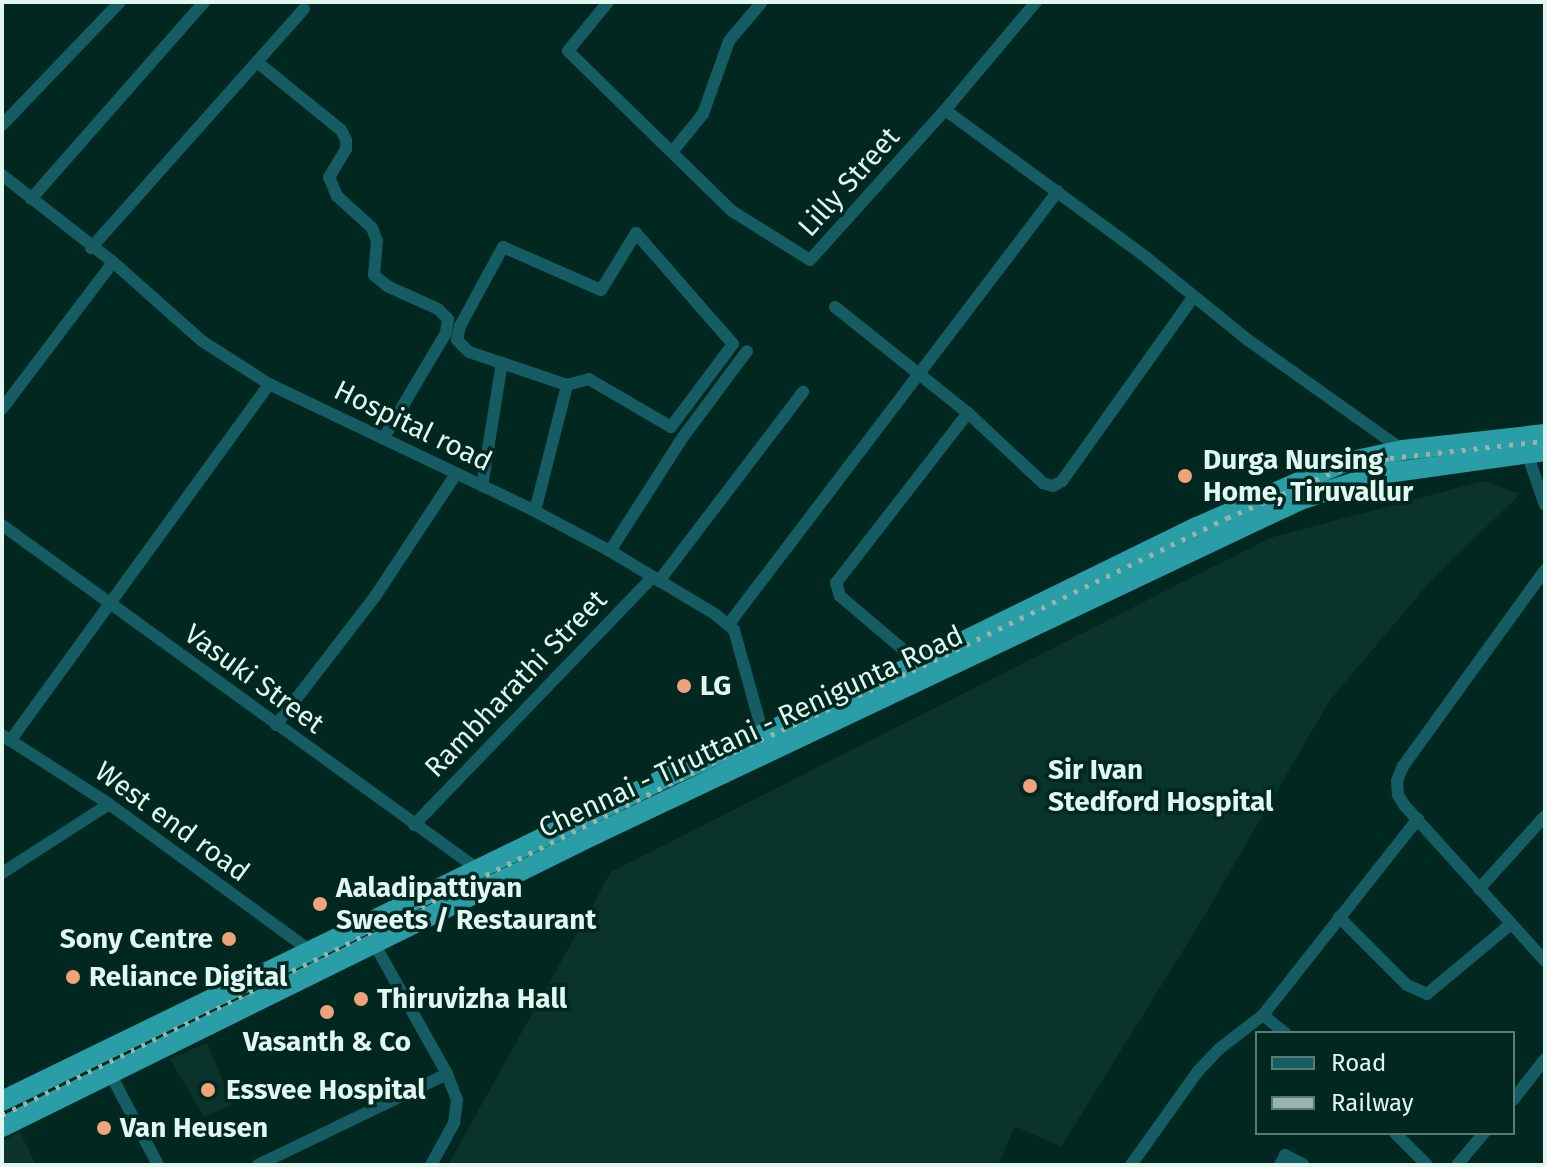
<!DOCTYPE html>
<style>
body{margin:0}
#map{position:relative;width:1547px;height:1167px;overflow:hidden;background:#002820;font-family:"Fira Sans",sans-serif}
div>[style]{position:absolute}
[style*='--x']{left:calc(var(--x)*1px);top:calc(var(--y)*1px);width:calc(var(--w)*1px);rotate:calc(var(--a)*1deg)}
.built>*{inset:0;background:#09332b}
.minor>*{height:12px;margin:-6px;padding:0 6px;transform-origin:6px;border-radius:6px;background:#155d63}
.trunk>*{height:20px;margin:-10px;padding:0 10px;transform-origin:10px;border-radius:10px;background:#2a9ea6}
.rail>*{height:5px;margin-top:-2.5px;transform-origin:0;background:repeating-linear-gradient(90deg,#97b3ac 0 4px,transparent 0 12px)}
.dots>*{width:22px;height:22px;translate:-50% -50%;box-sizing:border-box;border:4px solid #002820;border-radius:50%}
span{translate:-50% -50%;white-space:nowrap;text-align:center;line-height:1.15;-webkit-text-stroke:7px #002820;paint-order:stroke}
.street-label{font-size:28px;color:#e1f7f0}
.poi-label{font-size:28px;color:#e1f7f0;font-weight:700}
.left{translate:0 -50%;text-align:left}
.right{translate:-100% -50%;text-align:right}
.frame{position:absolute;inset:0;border:4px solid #e1f7f0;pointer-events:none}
.legend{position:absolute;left:1255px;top:1031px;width:260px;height:104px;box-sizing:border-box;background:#002820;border:2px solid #5a7b73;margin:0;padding:10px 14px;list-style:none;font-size:24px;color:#e1f7f0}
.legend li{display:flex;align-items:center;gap:16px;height:40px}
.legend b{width:40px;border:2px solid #5a7b73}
</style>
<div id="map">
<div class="built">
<div style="clip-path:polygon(1483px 481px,1520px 494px,1428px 584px,1330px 700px,1200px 923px,1061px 1147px,1015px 1126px,998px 1165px,448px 1165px,611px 872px,1270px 538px)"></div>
<div style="clip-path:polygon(207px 1043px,233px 1104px,204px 1117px,170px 1059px)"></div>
<div style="clip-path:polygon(20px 1132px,36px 1165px,2px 1165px,2px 1141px)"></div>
</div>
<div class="minor">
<div style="--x:608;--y:2;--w:63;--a:129.2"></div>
<div style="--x:568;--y:51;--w:229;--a:44.3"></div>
<div style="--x:732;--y:211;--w:92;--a:32.1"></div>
<div style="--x:810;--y:260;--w:202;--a:-48"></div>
<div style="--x:1036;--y:2;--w:141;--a:130.1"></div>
<div style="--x:945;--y:110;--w:250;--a:36.2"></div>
<div style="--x:1147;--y:258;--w:130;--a:39.1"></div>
<div style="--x:1248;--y:340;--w:190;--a:35.4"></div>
<div style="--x:257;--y:62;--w:108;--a:39"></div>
<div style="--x:341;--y:130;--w:11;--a:63"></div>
<div style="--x:346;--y:140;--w:9;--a:90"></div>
<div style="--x:346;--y:149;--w:33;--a:121"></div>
<div style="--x:329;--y:177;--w:21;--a:67"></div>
<div style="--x:337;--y:196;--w:47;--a:42.4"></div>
<div style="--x:372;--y:228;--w:14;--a:69"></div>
<div style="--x:377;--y:241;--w:34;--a:95"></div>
<div style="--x:374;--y:275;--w:17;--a:40"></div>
<div style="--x:387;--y:286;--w:56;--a:24.3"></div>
<div style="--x:438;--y:309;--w:14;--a:45"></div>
<div style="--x:448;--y:319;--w:14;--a:98"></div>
<div style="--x:446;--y:333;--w:123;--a:120.7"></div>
<div style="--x:2;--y:125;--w:170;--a:-46.2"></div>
<div style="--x:672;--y:152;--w:49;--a:-50.8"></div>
<div style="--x:703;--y:114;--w:77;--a:-70.4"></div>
<div style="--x:729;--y:41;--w:50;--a:-49.9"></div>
<div style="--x:2;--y:175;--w:141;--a:38.1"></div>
<div style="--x:113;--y:262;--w:119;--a:41.6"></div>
<div style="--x:202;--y:341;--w:80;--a:32.7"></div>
<div style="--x:269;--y:384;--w:286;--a:25.5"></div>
<div style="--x:527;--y:507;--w:94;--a:27.9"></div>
<div style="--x:610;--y:551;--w:122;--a:31"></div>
<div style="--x:715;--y:614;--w:25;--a:40"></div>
<div style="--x:734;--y:630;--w:108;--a:74.4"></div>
<div style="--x:31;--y:199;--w:262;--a:-48.7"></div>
<div style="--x:636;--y:233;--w:147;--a:48.9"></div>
<div style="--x:733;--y:344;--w:104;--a:126.8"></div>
<div style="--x:671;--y:427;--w:95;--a:-149.7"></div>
<div style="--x:589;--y:379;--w:23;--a:165"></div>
<div style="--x:567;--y:385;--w:103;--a:-161.4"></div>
<div style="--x:469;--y:352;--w:17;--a:-135"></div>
<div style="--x:457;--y:340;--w:14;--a:-78"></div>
<div style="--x:460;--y:326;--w:90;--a:-61.4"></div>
<div style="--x:503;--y:247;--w:107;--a:23.7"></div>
<div style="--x:601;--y:290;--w:67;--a:-58.4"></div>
<div style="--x:91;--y:248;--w:320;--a:-48.3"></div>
<div style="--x:835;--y:307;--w:170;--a:38.6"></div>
<div style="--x:968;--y:413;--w:103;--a:43"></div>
<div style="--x:1043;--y:483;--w:10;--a:17"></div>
<div style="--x:1053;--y:486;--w:10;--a:-29"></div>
<div style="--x:1062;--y:481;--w:227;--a:-54.5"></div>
<div style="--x:2;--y:409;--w:184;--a:-52.9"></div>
<div style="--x:1527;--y:453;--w:55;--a:70.9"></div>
<div style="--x:482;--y:486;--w:125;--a:-80.8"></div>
<div style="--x:535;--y:511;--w:130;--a:-75.7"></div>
<div style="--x:2;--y:525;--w:589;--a:35.88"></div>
<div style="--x:610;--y:551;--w:135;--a:-57.4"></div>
<div style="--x:683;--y:437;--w:107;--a:-53.3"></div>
<div style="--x:1545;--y:570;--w:242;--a:125.9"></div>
<div style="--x:1403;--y:766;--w:16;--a:112"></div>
<div style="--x:1397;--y:781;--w:14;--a:86"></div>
<div style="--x:1398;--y:795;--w:13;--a:58"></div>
<div style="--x:1405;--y:806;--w:209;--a:47.9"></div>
<div style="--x:659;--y:581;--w:238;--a:-52.7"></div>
<div style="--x:728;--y:625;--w:545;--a:-52.75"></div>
<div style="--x:919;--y:663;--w:104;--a:-139.7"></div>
<div style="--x:840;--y:596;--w:14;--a:-107"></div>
<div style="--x:836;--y:583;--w:215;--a:-52.2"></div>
<div style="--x:276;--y:725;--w:164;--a:-52.4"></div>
<div style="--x:376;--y:595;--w:145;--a:-56.5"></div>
<div style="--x:2;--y:735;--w:127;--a:32.8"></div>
<div style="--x:109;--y:804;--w:251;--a:36.1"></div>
<div style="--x:312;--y:952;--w:22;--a:66"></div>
<div style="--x:10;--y:741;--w:441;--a:-54"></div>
<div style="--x:414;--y:825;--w:344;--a:-46.1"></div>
<div style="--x:2;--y:873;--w:127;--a:-32.8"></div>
<div style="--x:1479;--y:889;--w:98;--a:-47.9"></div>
<div style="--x:1339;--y:917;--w:96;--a:45"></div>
<div style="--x:1407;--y:985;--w:22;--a:24"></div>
<div style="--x:1427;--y:994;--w:109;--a:-39.8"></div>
<div style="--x:375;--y:945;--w:148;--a:60.8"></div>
<div style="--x:447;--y:1074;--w:28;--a:69"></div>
<div style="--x:457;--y:1100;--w:23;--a:97"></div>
<div style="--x:454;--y:1123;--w:48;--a:118.7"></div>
<div style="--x:1285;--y:1033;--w:28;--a:-141"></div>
<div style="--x:1263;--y:1015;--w:250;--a:-51.7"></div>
<div style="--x:111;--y:1075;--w:102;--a:62.4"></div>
<div style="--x:1513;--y:1100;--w:52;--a:-52"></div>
<div style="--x:1395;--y:1133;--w:45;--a:45"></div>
<div style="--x:258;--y:1165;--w:210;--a:-25.7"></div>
<div style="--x:1131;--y:1165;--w:115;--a:-54.5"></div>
<div style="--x:1198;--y:1071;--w:30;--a:-46"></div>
<div style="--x:1219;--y:1049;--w:56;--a:-37.7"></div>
<div style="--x:1280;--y:1165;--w:11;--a:-63"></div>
<div style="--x:1285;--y:1155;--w:21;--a:28"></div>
<div style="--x:1457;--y:1165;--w:42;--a:-49.8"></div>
</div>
<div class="trunk">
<div style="--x:2;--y:1101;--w:731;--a:-25.97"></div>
<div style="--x:659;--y:781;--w:286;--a:-24.4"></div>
<div style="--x:919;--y:663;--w:309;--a:-26.1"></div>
<div style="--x:1197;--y:527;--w:158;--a:-23.8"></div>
<div style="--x:1342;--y:463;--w:62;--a:-12"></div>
<div style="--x:1403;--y:450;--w:143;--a:-6.4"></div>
<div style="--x:2;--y:1127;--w:662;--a:-26.26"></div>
<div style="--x:596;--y:834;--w:779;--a:-25.38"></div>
<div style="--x:1300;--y:500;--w:84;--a:-18"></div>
<div style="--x:1380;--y:474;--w:167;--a:-7.9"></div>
</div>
<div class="rail">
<div style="--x:2;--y:1115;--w:822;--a:-26.38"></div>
<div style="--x:738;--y:750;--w:191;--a:-24.4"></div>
<div style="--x:912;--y:671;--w:350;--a:-25.9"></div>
<div style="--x:1227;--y:518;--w:121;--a:-23.4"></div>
<div style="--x:1338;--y:470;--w:53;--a:-13"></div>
<div style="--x:1390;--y:458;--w:156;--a:-6.3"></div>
</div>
<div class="dots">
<div style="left:1185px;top:476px;background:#f0a27a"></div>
<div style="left:684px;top:686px;background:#f0a27a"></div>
<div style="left:1030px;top:786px;background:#f0a27a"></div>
<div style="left:320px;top:904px;background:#f0a27a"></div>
<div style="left:229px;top:939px;background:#f0a27a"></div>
<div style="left:73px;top:977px;background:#f0a27a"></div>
<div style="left:361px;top:999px;background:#f0a27a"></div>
<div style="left:327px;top:1012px;background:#f0a27a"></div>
<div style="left:208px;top:1090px;background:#f0a27a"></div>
<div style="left:104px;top:1128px;background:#f0a27a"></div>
</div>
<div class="street-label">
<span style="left:849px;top:182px;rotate:-48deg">Lilly Street</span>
<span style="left:413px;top:426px;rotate:26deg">Hospital road</span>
<span style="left:254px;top:679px;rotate:36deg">Vasuki Street</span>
<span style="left:516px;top:684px;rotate:-46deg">Rambharathi Street</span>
<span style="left:751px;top:732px;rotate:-25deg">Chennai - Tiruttani - Renigunta Road</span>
<span style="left:172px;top:822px;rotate:36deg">West end road</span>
</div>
<div class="poi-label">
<span class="left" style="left:1203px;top:476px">Durga Nursing<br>Home, Tiruvallur</span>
<span class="left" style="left:700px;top:686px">LG</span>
<span class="left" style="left:1048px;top:786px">Sir Ivan<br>Stedford Hospital</span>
<span class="left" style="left:336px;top:904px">Aaladipattiyan<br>Sweets / Restaurant</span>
<span class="right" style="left:213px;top:939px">Sony Centre</span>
<span class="left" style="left:89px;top:977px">Reliance Digital</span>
<span class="left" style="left:377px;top:999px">Thiruvizha Hall</span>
<span style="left:327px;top:1042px">Vasanth &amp; Co</span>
<span class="left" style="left:226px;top:1090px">Essvee Hospital</span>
<span class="left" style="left:120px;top:1128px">Van Heusen</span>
</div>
<div class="frame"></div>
<ul class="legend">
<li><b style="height:10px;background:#155d63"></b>Road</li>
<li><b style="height:10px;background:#97b3ac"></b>Railway</li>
</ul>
</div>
